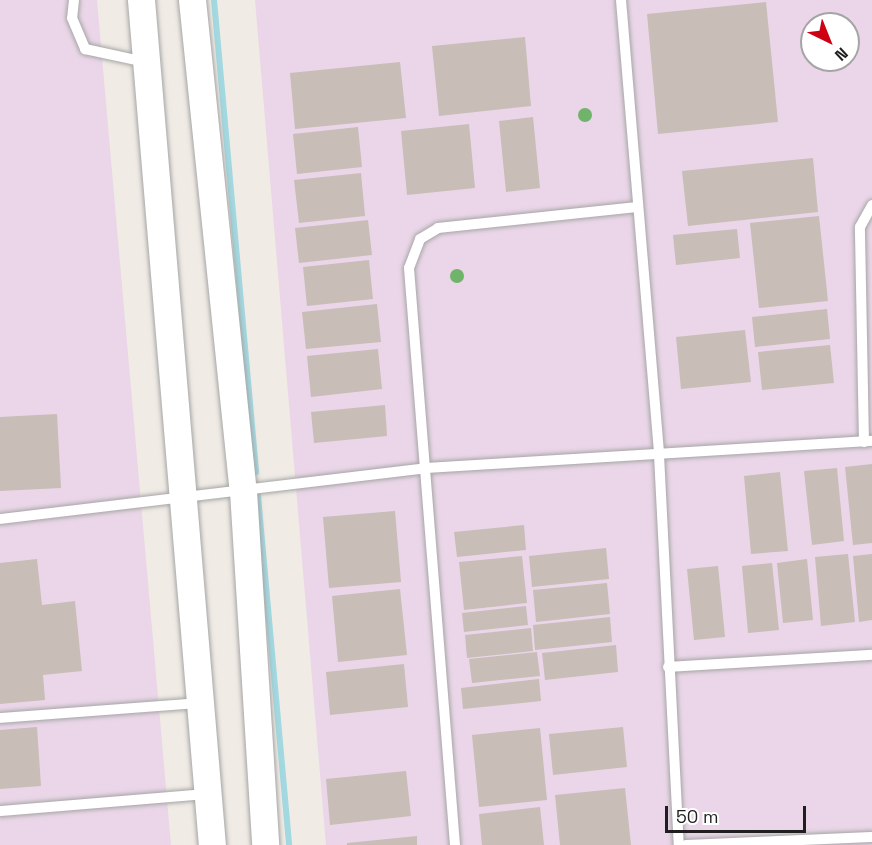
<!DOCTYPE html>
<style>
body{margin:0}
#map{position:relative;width:872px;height:845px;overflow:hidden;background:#f0ebe5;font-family:"Space Grotesk",sans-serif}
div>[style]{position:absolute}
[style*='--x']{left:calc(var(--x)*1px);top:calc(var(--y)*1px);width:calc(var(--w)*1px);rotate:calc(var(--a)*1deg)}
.industrial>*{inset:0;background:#ead6e8}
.stream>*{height:6px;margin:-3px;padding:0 3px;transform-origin:3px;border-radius:3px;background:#a2d8e0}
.building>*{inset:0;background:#c8bdb7}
.roads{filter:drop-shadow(0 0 2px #a6a6a6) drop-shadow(0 0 2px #a6a6a6)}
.service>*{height:10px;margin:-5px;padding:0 5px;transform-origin:5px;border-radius:5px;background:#fff}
.tertiary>*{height:27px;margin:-13.5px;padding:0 13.5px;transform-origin:13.5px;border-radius:13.5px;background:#fff}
.trees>*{width:14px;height:14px;margin:-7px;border-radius:50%;background:#70b36a}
span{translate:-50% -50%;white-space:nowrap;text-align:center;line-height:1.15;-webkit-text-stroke:4.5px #fff;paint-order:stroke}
.north{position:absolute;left:800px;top:12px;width:60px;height:60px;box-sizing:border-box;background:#fff;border:2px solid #a5a5a5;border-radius:50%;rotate:137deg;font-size:16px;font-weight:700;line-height:24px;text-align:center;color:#1f1f1f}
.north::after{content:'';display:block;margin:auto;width:21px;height:27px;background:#ce0014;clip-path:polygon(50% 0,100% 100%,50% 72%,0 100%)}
.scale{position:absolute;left:665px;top:806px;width:141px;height:27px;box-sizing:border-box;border:3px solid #1f1f1f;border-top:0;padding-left:8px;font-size:18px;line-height:21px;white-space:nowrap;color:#1f1f1f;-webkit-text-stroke:4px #fff;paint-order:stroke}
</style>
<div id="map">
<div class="industrial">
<div style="clip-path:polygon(0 0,97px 0,171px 845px,0 845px)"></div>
<div style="clip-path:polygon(evenodd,255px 0,872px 0,872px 845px,326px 845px,255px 0,812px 24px,848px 24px,848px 60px,812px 60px,812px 24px)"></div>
</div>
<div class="stream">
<div style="--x:214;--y:0;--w:474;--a:84.9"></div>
<div style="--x:258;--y:496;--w:350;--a:84.9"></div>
</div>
<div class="building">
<div style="clip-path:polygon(766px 2px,778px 122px,658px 134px,647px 14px)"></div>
<div style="clip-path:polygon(525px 37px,531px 106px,439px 116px,432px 46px)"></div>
<div style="clip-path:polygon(400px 62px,406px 118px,295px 129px,290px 73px)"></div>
<div style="clip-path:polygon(533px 117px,540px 188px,506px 192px,499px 121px)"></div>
<div style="clip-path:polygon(469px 124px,475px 188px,407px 195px,401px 131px)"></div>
<div style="clip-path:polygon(358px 127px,362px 167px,297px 174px,293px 134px)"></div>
<div style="clip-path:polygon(813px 158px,818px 212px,688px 226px,682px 171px)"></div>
<div style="clip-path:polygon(361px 173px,365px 216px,299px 223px,294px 180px)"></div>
<div style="clip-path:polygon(819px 216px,828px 301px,759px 308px,750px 223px)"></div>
<div style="clip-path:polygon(368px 220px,372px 255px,299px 263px,295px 228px)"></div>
<div style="clip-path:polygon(737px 229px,740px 258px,676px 265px,673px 235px)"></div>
<div style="clip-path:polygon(369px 260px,373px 299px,307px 306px,303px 267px)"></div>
<div style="clip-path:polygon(377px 304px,381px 342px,306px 349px,302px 312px)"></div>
<div style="clip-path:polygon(827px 309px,830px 339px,755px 347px,752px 317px)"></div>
<div style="clip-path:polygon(745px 330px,751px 382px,681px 389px,676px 337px)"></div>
<div style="clip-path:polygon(830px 345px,834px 383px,762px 390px,758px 352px)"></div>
<div style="clip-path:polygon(378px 349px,382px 389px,311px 397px,307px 356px)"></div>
<div style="clip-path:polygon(385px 405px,387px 436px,314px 443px,311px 412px)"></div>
<div style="clip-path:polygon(57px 414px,61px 488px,0 491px,0 417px)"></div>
<div style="clip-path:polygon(872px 464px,872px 543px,853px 545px,845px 467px)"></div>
<div style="clip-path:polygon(837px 468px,844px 541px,812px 545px,804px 471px)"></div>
<div style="clip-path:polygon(780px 472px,788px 551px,751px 554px,744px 476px)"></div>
<div style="clip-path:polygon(395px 511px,401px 582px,329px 588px,323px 517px)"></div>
<div style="clip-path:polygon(524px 525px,526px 550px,457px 557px,454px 532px)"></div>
<div style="clip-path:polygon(606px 548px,609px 579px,532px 587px,529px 556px)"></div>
<div style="clip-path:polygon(848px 554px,855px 622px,821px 626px,815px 557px)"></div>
<div style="clip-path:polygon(872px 554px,872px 620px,859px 622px,853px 556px)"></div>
<div style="clip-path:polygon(522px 556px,527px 603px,464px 610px,459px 562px)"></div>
<div style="clip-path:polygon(37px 559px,42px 605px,75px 601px,82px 671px,43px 675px,45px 700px,0 704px,0 563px)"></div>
<div style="clip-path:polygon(807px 559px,813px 620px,783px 623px,777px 563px)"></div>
<div style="clip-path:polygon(772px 563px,779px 630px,748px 633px,742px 566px)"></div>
<div style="clip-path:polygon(718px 566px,725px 637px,694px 640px,687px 569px)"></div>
<div style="clip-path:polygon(607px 583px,610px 614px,536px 622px,533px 590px)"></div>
<div style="clip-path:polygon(400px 589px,407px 655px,338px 662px,332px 596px)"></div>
<div style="clip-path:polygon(526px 606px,528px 625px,464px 632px,462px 613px)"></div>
<div style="clip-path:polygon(610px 617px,612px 642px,535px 650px,533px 625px)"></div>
<div style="clip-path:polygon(531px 628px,533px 651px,467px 658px,465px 635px)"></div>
<div style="clip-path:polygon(616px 645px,618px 672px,545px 680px,542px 653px)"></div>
<div style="clip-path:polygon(537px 652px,540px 676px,472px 683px,469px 659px)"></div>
<div style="clip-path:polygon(404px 664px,408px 707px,330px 715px,326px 672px)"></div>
<div style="clip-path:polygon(539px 679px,541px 701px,463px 709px,461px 688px)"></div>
<div style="clip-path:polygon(37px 727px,41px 786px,0 789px,0 730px)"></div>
<div style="clip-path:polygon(623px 727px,627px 767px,553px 775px,549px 734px)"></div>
<div style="clip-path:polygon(540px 728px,547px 800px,479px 807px,472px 735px)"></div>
<div style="clip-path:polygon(406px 771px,411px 816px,330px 825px,326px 779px)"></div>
<div style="clip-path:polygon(625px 788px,631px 845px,560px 845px,555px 795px)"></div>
<div style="clip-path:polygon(540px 807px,544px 845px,482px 845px,479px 814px)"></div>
<div style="clip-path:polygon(417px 836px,417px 845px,347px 845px,347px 843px)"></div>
</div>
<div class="roads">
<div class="service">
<div style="--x:74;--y:0;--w:18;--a:96"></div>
<div style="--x:72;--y:18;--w:34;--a:67"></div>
<div style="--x:85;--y:49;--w:61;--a:12.2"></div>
<div style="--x:621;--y:0;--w:457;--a:85.2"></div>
<div style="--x:659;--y:455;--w:391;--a:87.1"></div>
<div style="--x:864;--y:442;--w:215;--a:-91.1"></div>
<div style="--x:860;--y:227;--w:25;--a:-61"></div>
<div style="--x:0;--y:519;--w:430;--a:-6.8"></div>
<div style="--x:427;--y:468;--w:446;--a:-3.5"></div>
<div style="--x:668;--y:667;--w:204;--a:-3.4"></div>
<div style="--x:0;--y:718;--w:200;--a:-4.3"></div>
<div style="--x:0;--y:811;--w:208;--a:-4.7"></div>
<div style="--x:455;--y:845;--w:579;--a:-94.56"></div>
<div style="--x:409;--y:268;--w:31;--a:-69"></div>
<div style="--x:420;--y:239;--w:21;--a:-31"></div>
<div style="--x:438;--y:228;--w:200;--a:-6"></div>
<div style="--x:686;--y:845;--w:186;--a:-2.5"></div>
</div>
<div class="tertiary">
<div style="--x:141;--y:0;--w:848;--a:85.2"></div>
<div style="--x:192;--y:0;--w:494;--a:84.1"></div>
<div style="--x:243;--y:491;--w:355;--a:86.4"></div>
</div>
</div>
<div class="trees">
<div style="left:585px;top:115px"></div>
<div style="left:457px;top:276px"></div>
</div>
<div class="north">N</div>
<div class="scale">50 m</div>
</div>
